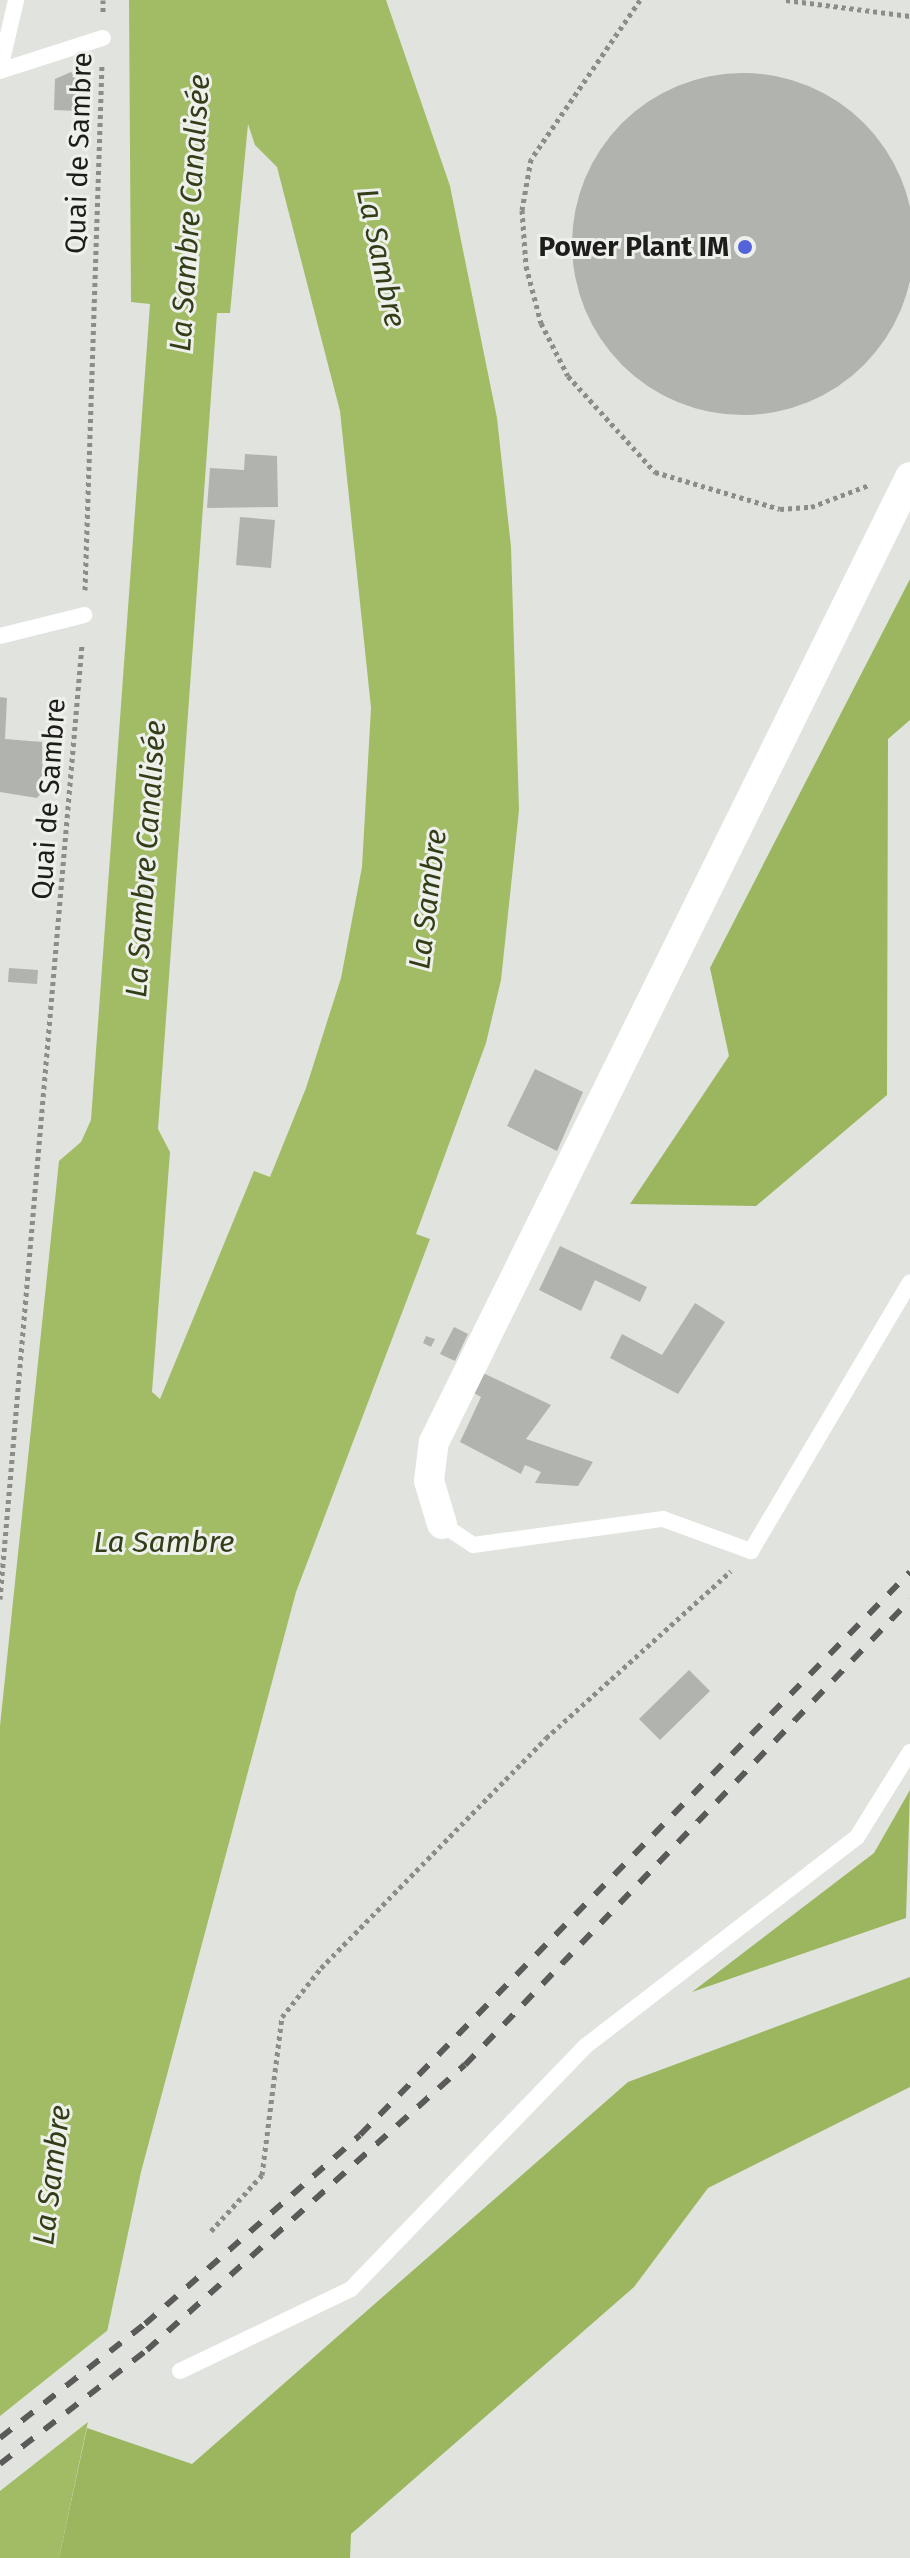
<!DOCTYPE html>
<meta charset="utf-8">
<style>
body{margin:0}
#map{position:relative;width:910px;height:2558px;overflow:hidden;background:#e1e3de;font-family:"Fira Sans",sans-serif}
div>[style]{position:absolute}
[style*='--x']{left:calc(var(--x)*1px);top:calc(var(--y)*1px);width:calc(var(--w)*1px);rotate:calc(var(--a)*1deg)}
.forest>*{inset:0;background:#9bb65e}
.water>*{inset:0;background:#a2bc65}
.pier>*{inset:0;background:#e1e3de}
.building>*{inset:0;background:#b1b3ae}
.round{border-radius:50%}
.path>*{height:5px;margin-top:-2.5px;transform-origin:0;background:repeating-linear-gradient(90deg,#8c8d89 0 4px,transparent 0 8px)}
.lane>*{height:16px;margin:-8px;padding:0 8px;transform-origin:8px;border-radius:8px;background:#fff}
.street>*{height:30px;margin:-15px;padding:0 15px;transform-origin:15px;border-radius:15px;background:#fff}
.rail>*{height:6px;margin-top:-3px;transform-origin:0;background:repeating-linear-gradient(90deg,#5a5b58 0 14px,transparent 0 28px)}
.dots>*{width:22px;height:22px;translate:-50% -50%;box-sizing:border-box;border:4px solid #eef0eb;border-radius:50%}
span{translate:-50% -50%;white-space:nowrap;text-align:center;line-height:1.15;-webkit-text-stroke:6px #eef0eb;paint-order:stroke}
.street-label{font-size:28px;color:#1d1d1b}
.poi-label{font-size:28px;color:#1d1d1b;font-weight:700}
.right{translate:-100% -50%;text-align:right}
.water-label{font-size:30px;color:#333e19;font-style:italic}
</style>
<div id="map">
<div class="forest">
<div style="clip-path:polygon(910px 579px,910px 720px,888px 739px,887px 1095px,756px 1206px,630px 1204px,729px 1056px,710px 968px)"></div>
<div style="clip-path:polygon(910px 1790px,906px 1918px,692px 1992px,874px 1853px)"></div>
<div style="clip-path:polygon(910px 1977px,910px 2087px,708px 2188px,634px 2287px,351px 2534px,350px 2558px,59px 2558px,87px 2428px,192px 2464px,628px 2082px)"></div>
</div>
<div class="water">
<div style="clip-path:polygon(evenodd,129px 0,386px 0,450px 186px,497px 418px,511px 547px,519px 810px,501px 980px,486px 1043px,416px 1234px,430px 1239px,296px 1592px,141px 2172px,59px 2558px,0 2558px,0 1726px,59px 1161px,81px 1142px,91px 1120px,150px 304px,131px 302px,129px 0,248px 124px,255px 145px,277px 167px,340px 411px,371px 708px,362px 867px,341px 978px,306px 1088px,270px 1177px,254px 1171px,160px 1399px,152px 1392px,170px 1152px,158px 1129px,217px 313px,230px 313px,248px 124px)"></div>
</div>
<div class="pier">
<div style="clip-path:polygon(113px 2326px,93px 2418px,0 2491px,0 2416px)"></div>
</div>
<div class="building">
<div style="clip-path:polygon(71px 72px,79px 83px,78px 111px,54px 110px,55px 79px)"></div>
<div class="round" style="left:572px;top:73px;width:342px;height:342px"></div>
<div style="clip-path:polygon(245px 454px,277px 456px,278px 507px,207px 508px,210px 468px,244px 470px)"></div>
<div style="clip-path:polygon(240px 517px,275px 520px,271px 568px,236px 565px)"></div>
<div style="clip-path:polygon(0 697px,7px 698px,5px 739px,42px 742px,43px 791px,37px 798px,0 792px)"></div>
<div style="clip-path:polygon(9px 968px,38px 970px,37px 984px,8px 982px)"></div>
<div style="clip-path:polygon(535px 1069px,583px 1092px,557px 1151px,507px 1126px)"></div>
<div style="clip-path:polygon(560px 1246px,647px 1287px,640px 1302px,595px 1280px,581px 1311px,539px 1290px)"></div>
<div style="clip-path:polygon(695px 1303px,725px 1322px,678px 1394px,610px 1358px,622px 1334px,662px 1355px)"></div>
<div style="clip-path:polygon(454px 1327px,468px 1334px,455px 1361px,440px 1354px)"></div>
<div style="clip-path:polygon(426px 1336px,435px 1339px,431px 1347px,423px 1343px)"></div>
<div style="clip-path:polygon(483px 1373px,551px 1405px,526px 1439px,593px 1462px,578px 1486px,535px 1483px,541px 1472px,525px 1465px,521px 1474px,460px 1442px,481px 1397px,474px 1393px)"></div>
<div style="clip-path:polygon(689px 1670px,710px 1691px,660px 1740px,639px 1719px)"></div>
</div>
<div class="path">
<div style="--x:103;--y:0;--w:14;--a:90"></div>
<div style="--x:640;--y:0;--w:193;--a:124.4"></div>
<div style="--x:531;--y:159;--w:52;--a:100"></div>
<div style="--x:522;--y:210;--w:56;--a:85.9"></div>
<div style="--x:526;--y:266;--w:59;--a:75.3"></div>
<div style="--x:541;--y:323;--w:59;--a:63"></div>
<div style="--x:568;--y:376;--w:130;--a:47.8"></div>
<div style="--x:655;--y:472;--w:130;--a:16.5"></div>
<div style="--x:780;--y:509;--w:31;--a:-4"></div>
<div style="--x:811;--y:507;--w:62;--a:-20.8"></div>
<div style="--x:786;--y:0;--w:125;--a:7.4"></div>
<div style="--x:85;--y:590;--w:526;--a:-88.15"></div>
<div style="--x:0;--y:1599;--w:959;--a:-85.09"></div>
<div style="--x:211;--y:2231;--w:76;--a:-47.7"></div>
<div style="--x:262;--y:2175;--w:159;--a:-82.8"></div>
<div style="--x:282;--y:2017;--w:63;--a:-51.5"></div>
<div style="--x:321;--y:1968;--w:322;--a:-45.6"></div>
<div style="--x:546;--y:1738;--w:249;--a:-42.1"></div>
</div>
<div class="lane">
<div style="--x:0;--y:69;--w:71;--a:-76.9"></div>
<div style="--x:0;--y:71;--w:108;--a:-17.8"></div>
<div style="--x:0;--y:636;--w:87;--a:-14"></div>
<div style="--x:442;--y:1524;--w:37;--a:34"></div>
<div style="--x:473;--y:1545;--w:192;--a:-7.8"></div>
<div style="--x:663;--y:1519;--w:94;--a:20"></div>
<div style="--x:751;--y:1551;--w:312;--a:-59.4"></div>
<div style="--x:180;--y:2371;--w:190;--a:-25.6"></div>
<div style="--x:351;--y:2289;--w:339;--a:-46"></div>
<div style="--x:587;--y:2045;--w:341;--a:-37.6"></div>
<div style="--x:857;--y:1837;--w:100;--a:-58.1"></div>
</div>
<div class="street">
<div style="--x:442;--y:1524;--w:45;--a:-106.8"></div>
<div style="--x:429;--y:1481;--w:39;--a:-83"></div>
<div style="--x:434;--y:1442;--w:1076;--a:-63.74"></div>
</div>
<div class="rail">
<div style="--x:0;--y:2438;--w:184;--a:-38.2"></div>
<div style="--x:145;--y:2324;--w:286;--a:-41.3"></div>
<div style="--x:360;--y:2135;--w:787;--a:-45.67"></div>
<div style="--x:0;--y:2464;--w:186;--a:-37.8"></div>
<div style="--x:147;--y:2350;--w:427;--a:-41.9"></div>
<div style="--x:465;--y:2065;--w:644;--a:-46.26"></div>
</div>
<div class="dots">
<div style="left:745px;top:247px;background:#5363d9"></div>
</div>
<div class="street-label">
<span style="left:79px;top:153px;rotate:-88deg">Quai de Sambre</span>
<span style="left:49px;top:799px;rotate:-86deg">Quai de Sambre</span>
</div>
<div class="poi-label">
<span class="right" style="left:729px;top:247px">Power Plant IM</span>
</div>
<div class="water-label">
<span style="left:190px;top:213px;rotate:-86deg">La Sambre Canalisée</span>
<span style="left:381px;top:258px;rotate:78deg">La Sambre</span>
<span style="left:146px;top:859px;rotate:-86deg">La Sambre Canalisée</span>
<span style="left:428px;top:899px;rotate:-83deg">La Sambre</span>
<span style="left:164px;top:1542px">La Sambre</span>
<span style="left:52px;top:2175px;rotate:-83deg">La Sambre</span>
</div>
</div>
